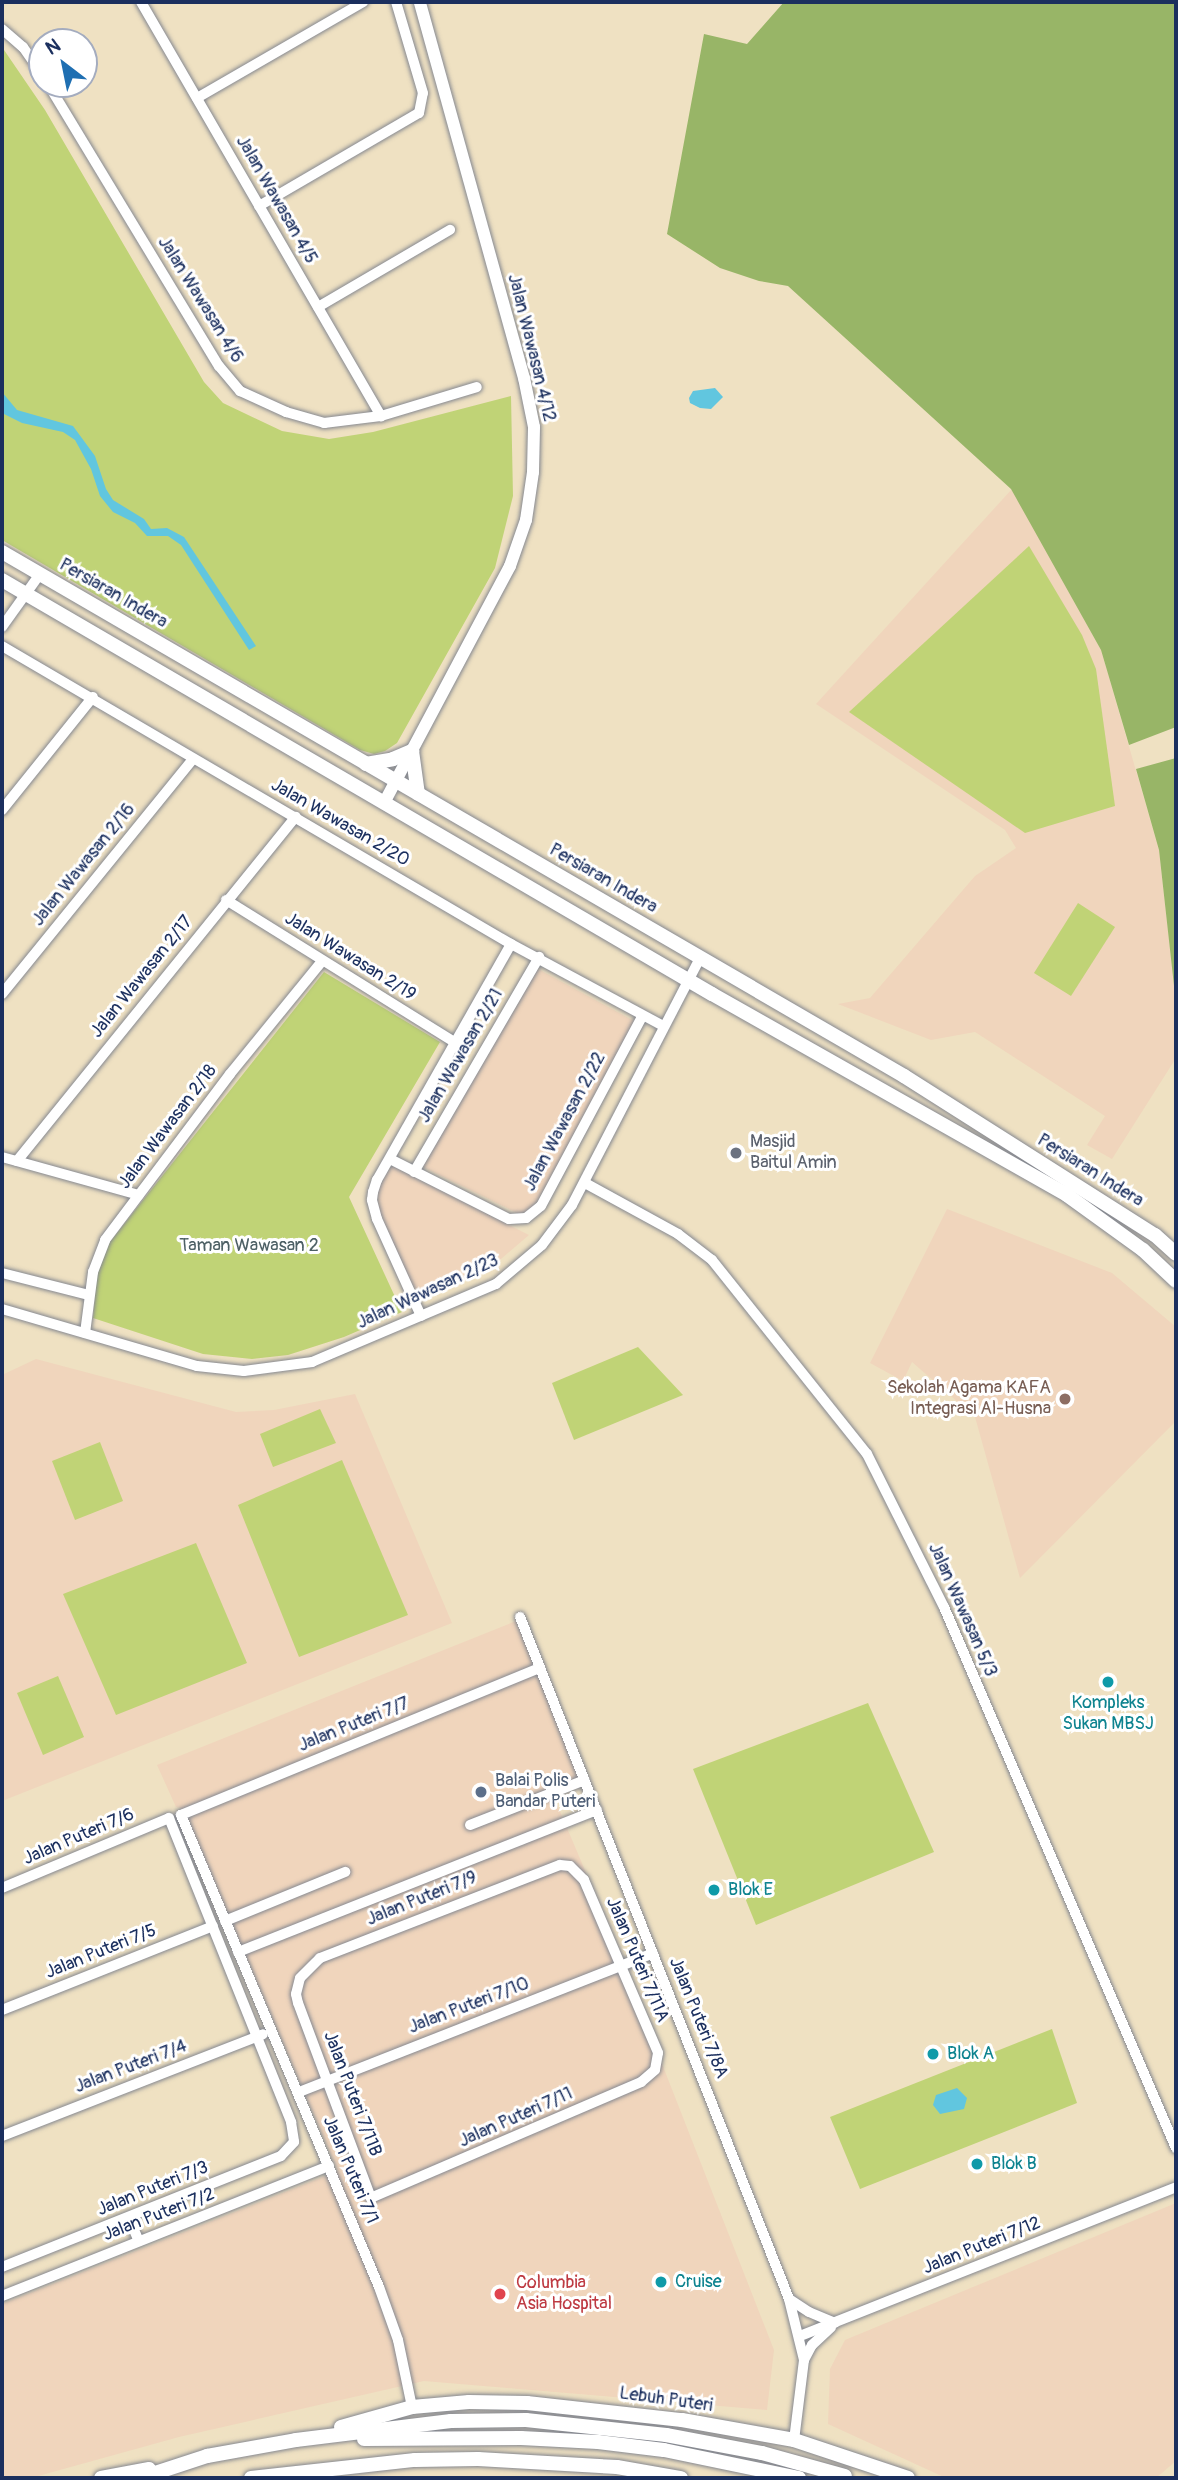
<!DOCTYPE html>
<style>
body{margin:0}
#map{position:relative;width:1178px;height:2480px;overflow:hidden;background:#efe1c2;font-family:Pangolin,sans-serif}
div>[style]{position:absolute}
[style*='--x']{left:calc(var(--x)*1px);top:calc(var(--y)*1px);width:calc(var(--w)*1px);rotate:calc(var(--a)*1deg)}
.built>*{inset:0;background:#f0d5bc}
.green>*{inset:0;background:#c0d376}
.forest>*{inset:0;background:#98b567}
.water>*{inset:0;background:#61c6df}
.roads{filter:drop-shadow(0 0 2px #858890) drop-shadow(0 0 2px #858890)}
.minor>*{height:10px;margin:-5px;padding:0 5px;transform-origin:5px;border-radius:5px;background:#fff}
.tertiary>*{height:12px;margin:-6px;padding:0 6px;transform-origin:6px;border-radius:6px;background:#fff}
.secondary>*{height:14px;margin:-7px;padding:0 7px;transform-origin:7px;border-radius:7px;background:#fff}
.dots>*{width:19px;height:19px;translate:-50% -50%;box-sizing:border-box;border:4px solid #fff;border-radius:50%}
span{translate:-50% -50%;white-space:nowrap;text-align:center;line-height:1.15;-webkit-text-stroke:6px #fff;paint-order:stroke}
.street-label{font-size:18px;color:#1b2f5e}
.worship-label{font-size:18px;color:#5b616d}
.left{translate:0 -50%;text-align:left}
.park-label{font-size:18px;color:#4d6065}
.education-label{font-size:18px;color:#785e54}
.right{translate:-100% -50%;text-align:right}
.culture-label{font-size:18px;color:#0d838f}
.service-label{font-size:18px;color:#4e5e75}
.health-label{font-size:18px;color:#be3a42}
.frame{position:absolute;inset:0;border:4px solid #1b2f5e;pointer-events:none}
.north{position:absolute;left:28px;top:28px;width:70px;height:70px;box-sizing:border-box;background:#fff;border:2px solid #a4acbf;border-radius:50%;rotate:328deg;font-size:19px;font-weight:700;line-height:28px;text-align:center;color:#1b2f5e}
.north::after{content:'';display:block;margin:auto;width:24px;height:32px;background:#1f6fb2;clip-path:polygon(50% 0,100% 100%,50% 72%,0 100%)}
</style>
<div id="map">
<div class="built">
<div style="clip-path:polygon(1012px 489px,1101px 650px,1159px 850px,1176px 1004px,1176px 1058px,1112px 1159px,1087px 1145px,1105px 1116px,975px 1032px,931px 1040px,838px 1004px,870px 998px,975px 876px,1016px 848px,1005px 830px,816px 704px)"></div>
<div style="clip-path:polygon(538px 969px,634px 1021px,535px 1206px,521px 1215px,423px 1167px)"></div>
<div style="clip-path:polygon(392px 1166px,529px 1235px,488px 1270px,433px 1295px,413px 1288px,380px 1213px,377px 1198px,381px 1182px)"></div>
<div style="clip-path:polygon(947px 1209px,1112px 1273px,1176px 1327px,1176px 1421px,1020px 1578px,975px 1417px,912px 1362px,903px 1381px,870px 1363px)"></div>
<div style="clip-path:polygon(36px 1359px,236px 1412px,274px 1410px,355px 1394px,452px 1623px,2px 1801px,2px 1375px)"></div>
<div style="clip-path:polygon(516px 1621px,579px 1778px,551px 1790px,603px 1913px,774px 2350px,767px 2410px,424px 2381px,179px 2437px,31px 2478px,2px 2478px,2px 2304px,338px 2171px,183px 1809px,176px 1807px,157px 1765px)"></div>
<div style="clip-path:polygon(1176px 2203px,1176px 2461px,1156px 2478px,946px 2478px,828px 2424px,830px 2369px,845px 2340px)"></div>
</div>
<div class="green">
<div style="clip-path:polygon(2px 47px,45px 110px,204px 382px,223px 403px,282px 431px,329px 439px,373px 432px,511px 396px,513px 496px,495px 568px,397px 743px,385px 751px,374px 754px,360px 750px,2px 540px)"></div>
<div style="clip-path:polygon(1029px 546px,1082px 635px,1096px 669px,1115px 806px,1025px 833px,849px 712px)"></div>
<div style="clip-path:polygon(1078px 903px,1115px 927px,1071px 996px,1034px 973px)"></div>
<div style="clip-path:polygon(324px 972px,440px 1042px,349px 1197px,402px 1312px,344px 1337px,288px 1355px,252px 1359px,203px 1354px,93px 1318px,97px 1273px,109px 1243px)"></div>
<div style="clip-path:polygon(638px 1347px,683px 1395px,574px 1440px,552px 1383px)"></div>
<div style="clip-path:polygon(320px 1409px,336px 1443px,273px 1467px,260px 1434px)"></div>
<div style="clip-path:polygon(100px 1442px,123px 1501px,75px 1520px,52px 1461px)"></div>
<div style="clip-path:polygon(342px 1460px,408px 1615px,299px 1657px,238px 1505px)"></div>
<div style="clip-path:polygon(196px 1543px,247px 1663px,116px 1715px,63px 1594px)"></div>
<div style="clip-path:polygon(58px 1676px,84px 1737px,43px 1755px,17px 1693px)"></div>
<div style="clip-path:polygon(868px 1703px,934px 1852px,756px 1925px,693px 1769px)"></div>
<div style="clip-path:polygon(1052px 2029px,1077px 2103px,860px 2189px,830px 2117px)"></div>
</div>
<div class="forest">
<div style="clip-path:polygon(784px 2px,1176px 2px,1176px 727px,1129px 745px,1101px 650px,1011px 489px,788px 286px,759px 281px,720px 268px,667px 234px,704px 34px,747px 44px)"></div>
<div style="clip-path:polygon(1176px 758px,1176px 1004px,1159px 850px,1136px 769px)"></div>
</div>
<div class="water">
<div style="clip-path:polygon(715px 388px,723px 397px,711px 409px,700px 408px,690px 403px,689px 398px,693px 391px)"></div>
<div style="clip-path:polygon(2px 392px,17px 410px,73px 426px,95px 456px,106px 489px,113px 500px,144px 519px,151px 529px,167px 528px,184px 537px,256px 646px,249px 650px,181px 545px,168px 536px,147px 536px,135px 523px,113px 512px,100px 496px,91px 469px,75px 440px,63px 432px,22px 423px,4px 414px)"></div>
<div style="clip-path:polygon(957px 2088px,967px 2098px,964px 2109px,940px 2114px,933px 2105px,936px 2095px)"></div>
</div>
<div class="roads">
<div class="minor">
<div style="--x:141;--y:2;--w:479;--a:59.9"></div>
<div style="--x:2;--y:29;--w:28;--a:41"></div>
<div style="--x:23;--y:47;--w:33;--a:55"></div>
<div style="--x:48;--y:84;--w:330;--a:58.8"></div>
<div style="--x:219;--y:366;--w:33;--a:50"></div>
<div style="--x:240;--y:391;--w:51;--a:24.5"></div>
<div style="--x:286;--y:412;--w:40;--a:16"></div>
<div style="--x:324;--y:423;--w:57;--a:-7"></div>
<div style="--x:381;--y:416;--w:100;--a:-16.8"></div>
<div style="--x:197;--y:98;--w:192;--a:-30"></div>
<div style="--x:259;--y:206;--w:185;--a:-30.2"></div>
<div style="--x:419;--y:113;--w:20;--a:-79"></div>
<div style="--x:423;--y:93;--w:95;--a:-106.5"></div>
<div style="--x:318;--y:307;--w:153;--a:-30.3"></div>
<div style="--x:2;--y:627;--w:65;--a:-54.4"></div>
<div style="--x:2;--y:646;--w:590;--a:30.35"></div>
<div style="--x:511;--y:944;--w:173;--a:28.3"></div>
<div style="--x:2;--y:810;--w:145;--a:-51.2"></div>
<div style="--x:226;--y:900;--w:271;--a:31.9"></div>
<div style="--x:2;--y:994;--w:303;--a:-50.9"></div>
<div style="--x:2;--y:1157;--w:142;--a:15.5"></div>
<div style="--x:390;--y:1159;--w:133;--a:26.8"></div>
<div style="--x:509;--y:1219;--w:17;--a:-3"></div>
<div style="--x:526;--y:1218;--w:19;--a:-39"></div>
<div style="--x:541;--y:1206;--w:214;--a:-61.9"></div>
<div style="--x:17;--y:1161;--w:443;--a:-51"></div>
<div style="--x:414;--y:1172;--w:249;--a:-59.8"></div>
<div style="--x:585;--y:1183;--w:106;--a:28.7"></div>
<div style="--x:678;--y:1234;--w:43;--a:37.4"></div>
<div style="--x:712;--y:1260;--w:248;--a:51.4"></div>
<div style="--x:867;--y:1454;--w:171;--a:63.3"></div>
<div style="--x:944;--y:1607;--w:589;--a:66.79"></div>
<div style="--x:2;--y:1273;--w:90;--a:14.2"></div>
<div style="--x:2;--y:1309;--w:203;--a:16.3"></div>
<div style="--x:197;--y:1366;--w:47;--a:6.1"></div>
<div style="--x:244;--y:1371;--w:69;--a:-7.5"></div>
<div style="--x:312;--y:1362;--w:200;--a:-23"></div>
<div style="--x:496;--y:1284;--w:60;--a:-40.3"></div>
<div style="--x:542;--y:1245;--w:50;--a:-53.1"></div>
<div style="--x:572;--y:1205;--w:278;--a:-62.6"></div>
<div style="--x:421;--y:1316;--w:107;--a:-114.4"></div>
<div style="--x:377;--y:1219;--w:20;--a:-105"></div>
<div style="--x:372;--y:1200;--w:8;--a:-83"></div>
<div style="--x:373;--y:1192;--w:13;--a:-72"></div>
<div style="--x:377;--y:1180;--w:271;--a:-60.4"></div>
<div style="--x:85;--y:1333;--w:62;--a:-82.5"></div>
<div style="--x:93;--y:1272;--w:34;--a:-69"></div>
<div style="--x:105;--y:1240;--w:208;--a:-53"></div>
<div style="--x:230;--y:1074;--w:146;--a:-50.8"></div>
<div style="--x:520;--y:1617;--w:733;--a:68.47"></div>
<div style="--x:789;--y:2299;--w:63;--a:76.2"></div>
<div style="--x:804;--y:2360;--w:81;--a:97.1"></div>
<div style="--x:470;--y:1825;--w:123;--a:-21.4"></div>
<div style="--x:560;--y:1865;--w:10;--a:6"></div>
<div style="--x:570;--y:1866;--w:20;--a:45"></div>
<div style="--x:584;--y:1880;--w:188;--a:66.8"></div>
<div style="--x:658;--y:2053;--w:17;--a:100"></div>
<div style="--x:655;--y:2070;--w:18;--a:139"></div>
<div style="--x:641;--y:2082;--w:294;--a:156.8"></div>
<div style="--x:371;--y:2198;--w:208;--a:-110.5"></div>
<div style="--x:298;--y:2003;--w:9;--a:-103"></div>
<div style="--x:296;--y:1994;--w:16;--a:-76"></div>
<div style="--x:300;--y:1978;--w:28;--a:-45"></div>
<div style="--x:320;--y:1958;--w:257;--a:-21.2"></div>
<div style="--x:2;--y:1888;--w:181;--a:-22.7"></div>
<div style="--x:169;--y:1818;--w:328;--a:68.1"></div>
<div style="--x:291;--y:2122;--w:20;--a:81"></div>
<div style="--x:294;--y:2142;--w:19;--a:133"></div>
<div style="--x:281;--y:2156;--w:300;--a:158.3"></div>
<div style="--x:225;--y:1921;--w:130;--a:-22.2"></div>
<div style="--x:238;--y:1952;--w:386;--a:-21.6"></div>
<div style="--x:2;--y:2010;--w:227;--a:-21.7"></div>
<div style="--x:299;--y:2092;--w:380;--a:-21.4"></div>
<div style="--x:2;--y:2136;--w:280;--a:-21.3"></div>
<div style="--x:129;--y:2218;--w:25;--a:67"></div>
<div style="--x:2;--y:2296;--w:352;--a:-21.7"></div>
<div style="--x:789;--y:2299;--w:24;--a:33"></div>
<div style="--x:809;--y:2312;--w:28;--a:23"></div>
<div style="--x:800;--y:2336;--w:404;--a:-21.6"></div>
<div style="--x:804;--y:2360;--w:17;--a:-62"></div>
<div style="--x:812;--y:2345;--w:26;--a:-43"></div>
<div style="--x:412;--y:2407;--w:68;--a:-101.8"></div>
<div style="--x:398;--y:2340;--w:56;--a:-109.7"></div>
<div style="--x:379;--y:2287;--w:512;--a:-112.76"></div>
<div style="--x:181;--y:1815;--w:388;--a:-22.3"></div>
</div>
<div class="tertiary">
<div style="--x:384;--y:803;--w:268;--a:-62"></div>
<div style="--x:510;--y:566;--w:49;--a:-70.8"></div>
<div style="--x:526;--y:520;--w:49;--a:-81.7"></div>
<div style="--x:533;--y:472;--w:45;--a:-88.7"></div>
<div style="--x:534;--y:427;--w:50;--a:-101.5"></div>
<div style="--x:524;--y:378;--w:390;--a:-105.5"></div>
</div>
<div class="secondary">
<div style="--x:2;--y:552;--w:1043;--a:30.15"></div>
<div style="--x:904;--y:1076;--w:297;--a:32.4"></div>
<div style="--x:1155;--y:1235;--w:28;--a:42"></div>
<div style="--x:2;--y:580;--w:822;--a:30.25"></div>
<div style="--x:712;--y:994;--w:408;--a:29.5"></div>
<div style="--x:1067;--y:1195;--w:94;--a:35.9"></div>
<div style="--x:1143;--y:1250;--w:45;--a:43.2"></div>
<div style="--x:366;--y:764;--w:27;--a:-10"></div>
<div style="--x:393;--y:759;--w:21;--a:-23"></div>
<div style="--x:412;--y:751;--w:43;--a:82.1"></div>
<div style="--x:341;--y:2427;--w:74;--a:-15.7"></div>
<div style="--x:412;--y:2407;--w:57;--a:-5"></div>
<div style="--x:469;--y:2402;--w:58;--a:1"></div>
<div style="--x:527;--y:2403;--w:156;--a:6.3"></div>
<div style="--x:682;--y:2420;--w:114;--a:10.1"></div>
<div style="--x:794;--y:2440;--w:120;--a:18.4"></div>
<div style="--x:364;--y:2439;--w:157;--a:-0.4"></div>
<div style="--x:521;--y:2438;--w:77;--a:3"></div>
<div style="--x:598;--y:2442;--w:66;--a:6.9"></div>
<div style="--x:664;--y:2450;--w:138;--a:11.7"></div>
<div style="--x:101;--y:2478;--w:49;--a:-10.6"></div>
<div style="--x:140;--y:2478;--w:71;--a:-18.2"></div>
<div style="--x:207;--y:2456;--w:90;--a:-10.2"></div>
<div style="--x:296;--y:2440;--w:156;--a:-7"></div>
<div style="--x:451;--y:2421;--w:75;--a:-0.8"></div>
<div style="--x:526;--y:2420;--w:141;--a:6.1"></div>
<div style="--x:666;--y:2435;--w:98;--a:10.6"></div>
<div style="--x:762;--y:2453;--w:86;--a:15.5"></div>
<div style="--x:251;--y:2478;--w:165;--a:-6.3"></div>
<div style="--x:415;--y:2460;--w:63;--a:-0.9"></div>
<div style="--x:478;--y:2459;--w:139;--a:3.3"></div>
<div style="--x:617;--y:2467;--w:65;--a:9.8"></div>
</div>
</div>
<div class="dots">
<div style="left:736px;top:1153px;background:#6b7280"></div>
<div style="left:1065px;top:1399px;background:#8d6e63"></div>
<div style="left:1108px;top:1682px;background:#0f9aa8"></div>
<div style="left:481px;top:1792px;background:#5c6f8a"></div>
<div style="left:714px;top:1890px;background:#0f9aa8"></div>
<div style="left:933px;top:2054px;background:#0f9aa8"></div>
<div style="left:977px;top:2164px;background:#0f9aa8"></div>
<div style="left:661px;top:2282px;background:#0f9aa8"></div>
<div style="left:500px;top:2294px;background:#e0444e"></div>
</div>
<div class="street-label">
<span style="left:276px;top:200px;rotate:60deg">Jalan Wawasan 4/5</span>
<span style="left:200px;top:300px;rotate:58deg">Jalan Wawasan 4/6</span>
<span style="left:531px;top:348px;rotate:76deg">Jalan Wawasan 4/12</span>
<span style="left:113px;top:594px;rotate:30deg">Persiaran Indera</span>
<span style="left:340px;top:823px;rotate:30deg">Jalan Wawasan 2/20</span>
<span style="left:84px;top:865px;rotate:-51deg">Jalan Wawasan 2/16</span>
<span style="left:603px;top:879px;rotate:30deg">Persiaran Indera</span>
<span style="left:350px;top:957px;rotate:32deg">Jalan Wawasan 2/19</span>
<span style="left:142px;top:977px;rotate:-51deg">Jalan Wawasan 2/17</span>
<span style="left:461px;top:1056px;rotate:-60deg">Jalan Wawasan 2/21</span>
<span style="left:565px;top:1122px;rotate:-62deg">Jalan Wawasan 2/22</span>
<span style="left:168px;top:1127px;rotate:-53deg">Jalan Wawasan 2/18</span>
<span style="left:1090px;top:1171px;rotate:32deg">Persiaran Indera</span>
<span style="left:428px;top:1292px;rotate:-25deg">Jalan Wawasan 2/23</span>
<span style="left:962px;top:1610px;rotate:66deg">Jalan Wawasan 5/3</span>
<span style="left:354px;top:1725px;rotate:-22deg">Jalan Puteri 7/7</span>
<span style="left:79px;top:1837px;rotate:-23deg">Jalan Puteri 7/6</span>
<span style="left:422px;top:1899px;rotate:-22deg">Jalan Puteri 7/9</span>
<span style="left:101px;top:1952px;rotate:-22deg">Jalan Puteri 7/5</span>
<span style="left:637px;top:1960px;rotate:67deg">Jalan Puteri 7/11A</span>
<span style="left:469px;top:2006px;rotate:-21deg">Jalan Puteri 7/10</span>
<span style="left:698px;top:2018px;rotate:68deg">Jalan Puteri 7/8A</span>
<span style="left:131px;top:2067px;rotate:-21deg">Jalan Puteri 7/4</span>
<span style="left:352px;top:2094px;rotate:69deg">Jalan Puteri 7/11B</span>
<span style="left:516px;top:2118px;rotate:-24deg">Jalan Puteri 7/11</span>
<span style="left:350px;top:2170px;rotate:67deg">Jalan Puteri 7/1</span>
<span style="left:153px;top:2189px;rotate:-22deg">Jalan Puteri 7/3</span>
<span style="left:159px;top:2215px;rotate:-21deg">Jalan Puteri 7/2</span>
<span style="left:982px;top:2246px;rotate:-22deg">Jalan Puteri 7/12</span>
<span style="left:666px;top:2400px;rotate:8deg">Lebuh Puteri</span>
</div>
<div class="worship-label">
<span class="left" style="left:750px;top:1153px">Masjid<br>Baitul Amin</span>
</div>
<div class="park-label">
<span style="left:249px;top:1246px">Taman Wawasan 2</span>
</div>
<div class="education-label">
<span class="right" style="left:1051px;top:1399px">Sekolah Agama KAFA<br>Integrasi Al-Husna</span>
</div>
<div class="culture-label">
<span style="left:1108px;top:1714px">Kompleks<br>Sukan MBSJ</span>
<span class="left" style="left:728px;top:1890px">Blok E</span>
<span class="left" style="left:947px;top:2054px">Blok A</span>
<span class="left" style="left:991px;top:2164px">Blok B</span>
<span class="left" style="left:675px;top:2282px">Cruise</span>
</div>
<div class="service-label">
<span class="left" style="left:495px;top:1792px">Balai Polis<br>Bandar Puteri</span>
</div>
<div class="health-label">
<span class="left" style="left:516px;top:2294px">Columbia<br>Asia Hospital</span>
</div>
<div class="frame"></div>
<div class="north">N</div>
</div>
